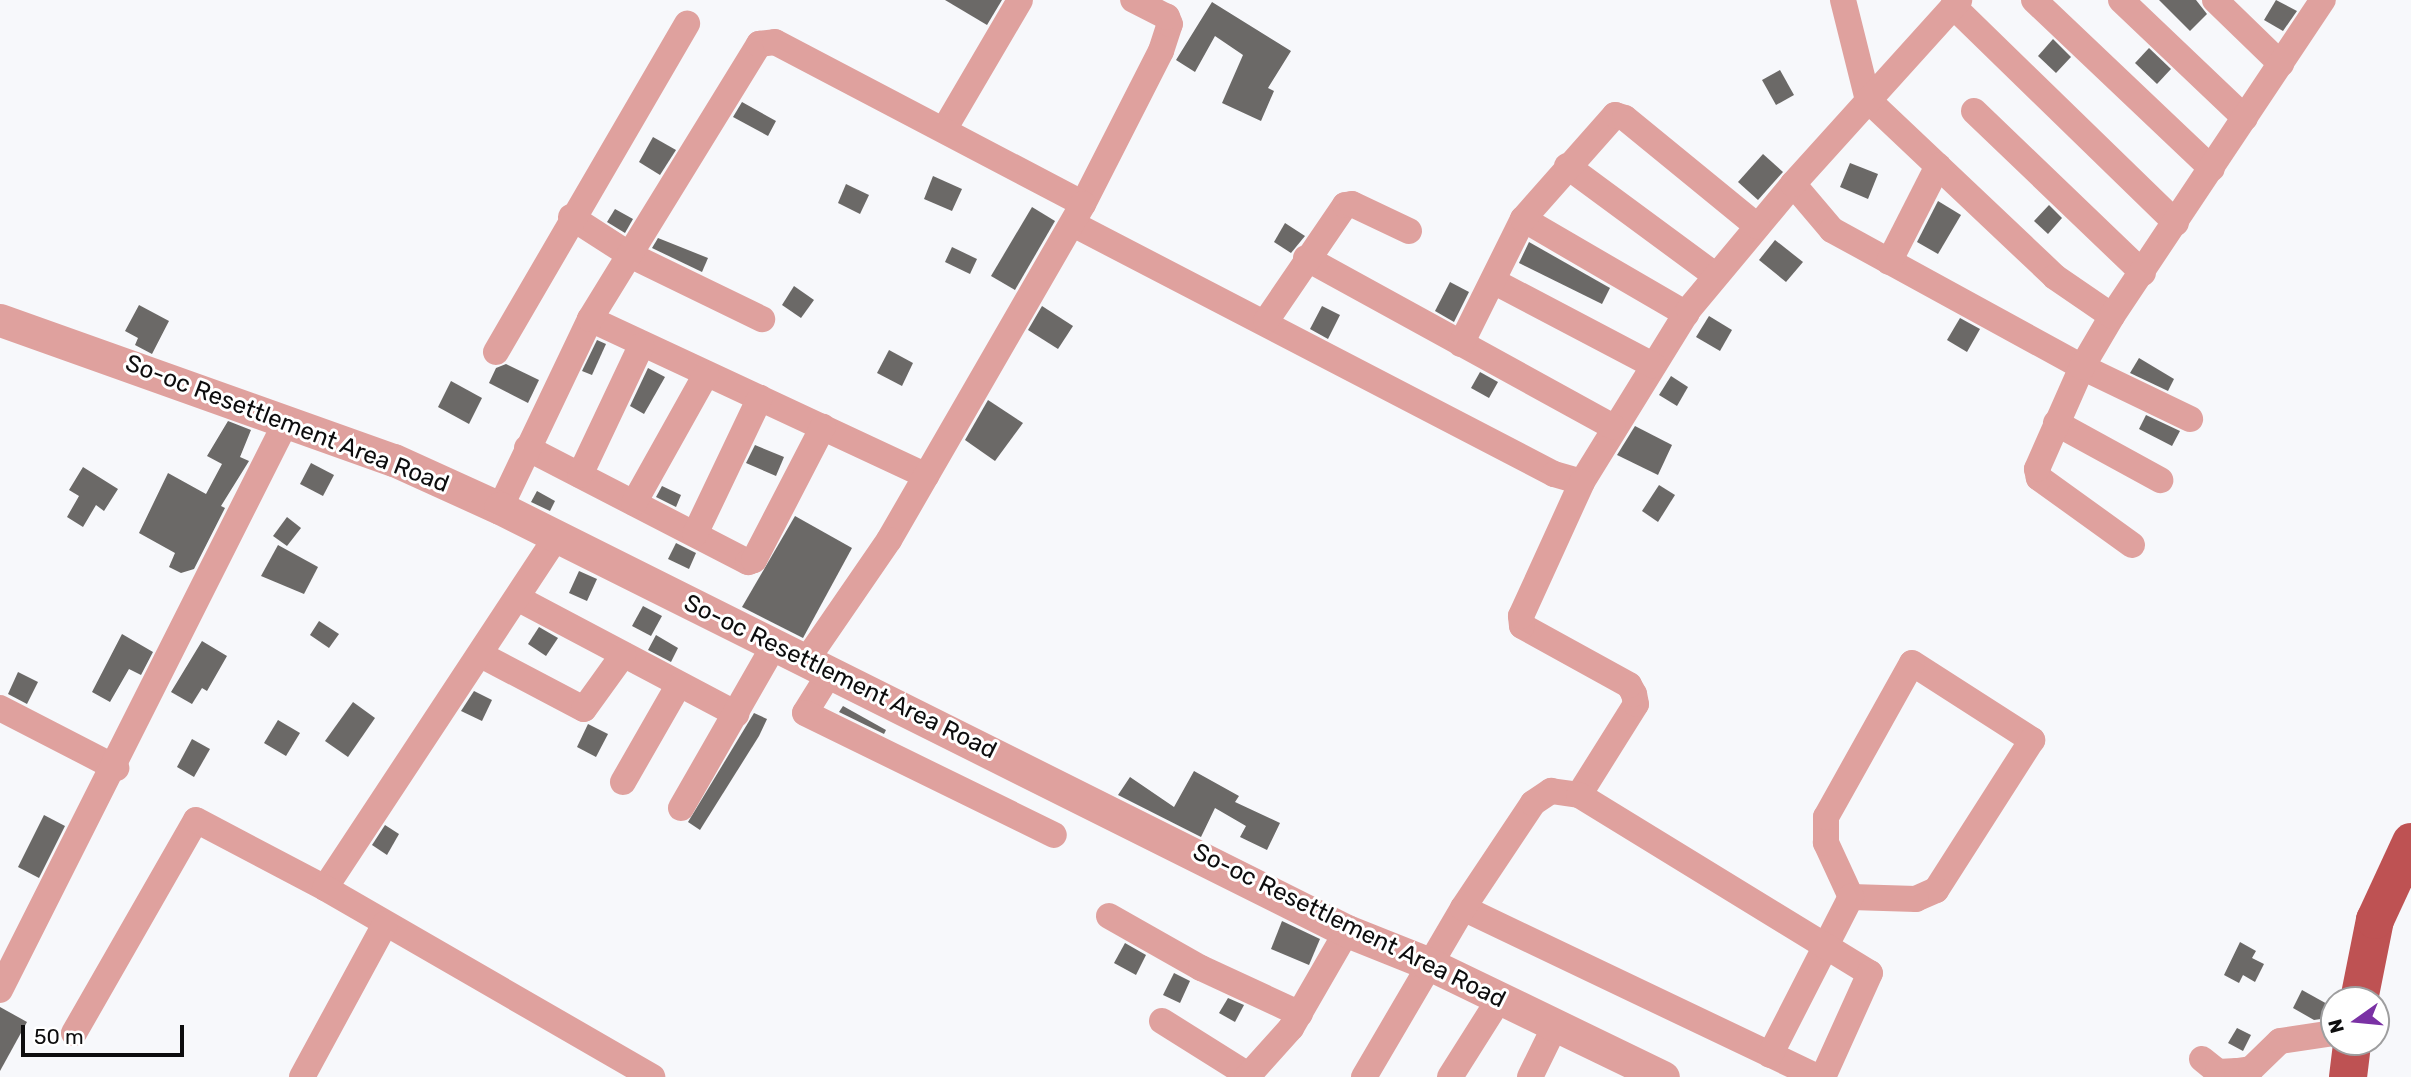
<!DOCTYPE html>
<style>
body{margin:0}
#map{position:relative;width:2411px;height:1077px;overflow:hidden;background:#f7f8fb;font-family:Rubik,sans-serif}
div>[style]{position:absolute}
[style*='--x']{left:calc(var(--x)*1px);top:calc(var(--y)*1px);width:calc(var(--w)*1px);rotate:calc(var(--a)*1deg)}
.building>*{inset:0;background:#6b6967}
.minor>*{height:26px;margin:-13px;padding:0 13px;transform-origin:13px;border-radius:13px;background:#dfa19e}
.tertiary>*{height:33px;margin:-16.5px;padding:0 16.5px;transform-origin:16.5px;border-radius:16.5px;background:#dfa19e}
.primary>*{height:38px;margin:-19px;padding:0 19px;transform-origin:19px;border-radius:19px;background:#be5253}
span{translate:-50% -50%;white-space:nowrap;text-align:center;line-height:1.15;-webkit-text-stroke:6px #fff;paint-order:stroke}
.street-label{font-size:24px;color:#0d0d0e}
.north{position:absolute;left:2320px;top:986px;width:70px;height:70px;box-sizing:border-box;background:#fff;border:2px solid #9e9e9f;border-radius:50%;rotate:255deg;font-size:19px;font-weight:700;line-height:28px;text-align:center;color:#0d0d0e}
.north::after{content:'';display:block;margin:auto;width:24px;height:32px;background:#7a31a4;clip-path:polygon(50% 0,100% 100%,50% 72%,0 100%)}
.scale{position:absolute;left:21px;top:1025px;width:163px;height:32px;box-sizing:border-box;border:4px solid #0d0d0e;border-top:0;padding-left:9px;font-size:21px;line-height:24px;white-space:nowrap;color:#0d0d0e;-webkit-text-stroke:5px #fff;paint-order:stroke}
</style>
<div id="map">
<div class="building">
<div style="clip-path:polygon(945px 0,1002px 0,987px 25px)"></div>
<div style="clip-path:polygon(2159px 0,2196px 0,2207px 14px,2190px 31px)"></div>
<div style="clip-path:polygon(2276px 0,2297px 11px,2283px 31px,2264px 20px)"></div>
<div style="clip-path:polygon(1212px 2px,1291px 51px,1268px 88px,1274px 91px,1261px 121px,1222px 103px,1243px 55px,1215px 36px,1195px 72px,1176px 60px)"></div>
<div style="clip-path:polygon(2053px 39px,2071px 57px,2056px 73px,2038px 56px)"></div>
<div style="clip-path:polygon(2149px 48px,2171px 69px,2157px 84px,2135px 63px)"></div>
<div style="clip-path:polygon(1780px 70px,1794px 95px,1776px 105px,1762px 80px)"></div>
<div style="clip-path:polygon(742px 102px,776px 121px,768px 136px,733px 117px)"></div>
<div style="clip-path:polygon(653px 137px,676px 150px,660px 175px,639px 162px)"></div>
<div style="clip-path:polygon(1763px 154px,1783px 172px,1758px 200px,1738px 182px)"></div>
<div style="clip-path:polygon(1850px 163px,1878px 174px,1868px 199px,1840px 187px)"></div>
<div style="clip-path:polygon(933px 176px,962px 189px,952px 211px,924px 199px)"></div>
<div style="clip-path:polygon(846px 184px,869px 195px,860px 214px,838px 203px)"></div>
<div style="clip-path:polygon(1938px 201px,1961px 215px,1938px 254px,1917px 242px)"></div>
<div style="clip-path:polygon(2049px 205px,2062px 218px,2048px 234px,2034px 221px)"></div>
<div style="clip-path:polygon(1032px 207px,1055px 221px,1015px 290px,991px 276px)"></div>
<div style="clip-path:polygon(615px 209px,633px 219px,625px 233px,607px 222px)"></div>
<div style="clip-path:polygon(1285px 223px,1305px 236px,1291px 253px,1274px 242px)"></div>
<div style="clip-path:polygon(658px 238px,708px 258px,702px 272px,652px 248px)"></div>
<div style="clip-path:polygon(1775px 240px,1803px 262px,1786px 282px,1759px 260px)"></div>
<div style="clip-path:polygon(1529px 242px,1610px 288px,1602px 304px,1519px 263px)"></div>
<div style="clip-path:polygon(952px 247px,977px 259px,970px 274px,945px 262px)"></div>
<div style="clip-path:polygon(1450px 282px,1469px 292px,1454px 322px,1435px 311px)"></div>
<div style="clip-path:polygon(794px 286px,814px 300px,801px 318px,782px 305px)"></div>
<div style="clip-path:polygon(139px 305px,169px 321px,152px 354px,135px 345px,138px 338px,125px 331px)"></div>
<div style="clip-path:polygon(1042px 306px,1073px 326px,1058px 349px,1028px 330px)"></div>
<div style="clip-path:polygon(1322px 306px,1340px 315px,1328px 339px,1310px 329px)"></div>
<div style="clip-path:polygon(1709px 316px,1732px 330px,1720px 351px,1696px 337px)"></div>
<div style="clip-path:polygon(1960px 318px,1980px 329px,1967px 352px,1947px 340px)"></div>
<div style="clip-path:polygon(597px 340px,606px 344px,592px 375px,582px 371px)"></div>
<div style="clip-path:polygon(889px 350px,913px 363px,902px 386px,877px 373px)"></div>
<div style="clip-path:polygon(2139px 358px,2174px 379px,2168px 391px,2130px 373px)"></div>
<div style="clip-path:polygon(506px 364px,539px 380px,528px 403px,489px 383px,496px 368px)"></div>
<div style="clip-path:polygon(648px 368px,665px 377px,644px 414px,630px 406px)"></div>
<div style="clip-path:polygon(1480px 372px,1498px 382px,1489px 398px,1471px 388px)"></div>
<div style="clip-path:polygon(1671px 376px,1688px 387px,1677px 406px,1659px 395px)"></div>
<div style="clip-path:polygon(451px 381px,482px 398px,469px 424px,438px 407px)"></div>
<div style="clip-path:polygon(988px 400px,1023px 423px,995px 461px,965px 440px)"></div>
<div style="clip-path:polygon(2146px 415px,2180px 431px,2172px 446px,2139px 429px)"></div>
<div style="clip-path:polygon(228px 421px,251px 430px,240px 457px,249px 461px,221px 506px,225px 508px,194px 569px,181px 573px,169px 567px,175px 553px,139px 533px,168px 473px,206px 494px,222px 464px,207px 456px)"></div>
<div style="clip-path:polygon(1635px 426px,1672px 445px,1658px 475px,1617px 455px)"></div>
<div style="clip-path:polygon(755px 445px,784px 457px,776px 476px,746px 463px)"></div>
<div style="clip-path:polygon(311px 463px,334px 475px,323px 496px,300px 484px)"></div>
<div style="clip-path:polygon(83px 467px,118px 489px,104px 511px,96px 505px,83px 527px,67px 517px,79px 496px,69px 490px)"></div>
<div style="clip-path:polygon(1659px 485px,1675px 495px,1658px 522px,1642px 511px)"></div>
<div style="clip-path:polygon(662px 486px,681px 495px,676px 507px,656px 497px)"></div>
<div style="clip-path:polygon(537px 491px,555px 501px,550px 511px,531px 502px)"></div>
<div style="clip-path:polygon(795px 516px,852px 548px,803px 638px,742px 607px)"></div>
<div style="clip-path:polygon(287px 517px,301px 528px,287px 546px,273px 536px)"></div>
<div style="clip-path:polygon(676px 543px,696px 553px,689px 569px,668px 559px)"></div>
<div style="clip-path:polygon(278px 545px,318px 567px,304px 594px,261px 576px)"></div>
<div style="clip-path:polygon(579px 571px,597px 579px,587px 601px,569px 593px)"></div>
<div style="clip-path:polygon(643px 606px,662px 616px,651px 636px,632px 626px)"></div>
<div style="clip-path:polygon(319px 621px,339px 634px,329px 648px,310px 635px)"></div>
<div style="clip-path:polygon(539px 627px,558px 638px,546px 656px,528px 644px)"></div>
<div style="clip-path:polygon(122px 634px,153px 652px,141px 675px,129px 669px,110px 702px,92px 692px)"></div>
<div style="clip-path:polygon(656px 635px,678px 648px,671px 662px,648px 650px)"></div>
<div style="clip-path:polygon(202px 641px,227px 656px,207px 691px,202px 688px,192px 704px,171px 692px)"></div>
<div style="clip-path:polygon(18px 672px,38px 682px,27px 704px,8px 694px)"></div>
<div style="clip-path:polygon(474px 691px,492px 700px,482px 721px,461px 711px)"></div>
<div style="clip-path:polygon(353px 702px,375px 718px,348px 757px,325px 741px)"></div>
<div style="clip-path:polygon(843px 706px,886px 730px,884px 734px,839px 712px)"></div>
<div style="clip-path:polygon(754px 713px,767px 719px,759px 736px,700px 830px,688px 822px)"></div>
<div style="clip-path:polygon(278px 720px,300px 733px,286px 756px,264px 743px)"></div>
<div style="clip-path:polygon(588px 724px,608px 734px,596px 757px,577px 747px)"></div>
<div style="clip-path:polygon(192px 739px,210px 749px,194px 777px,177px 767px)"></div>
<div style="clip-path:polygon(1194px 771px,1239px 796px,1235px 802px,1280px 823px,1267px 850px,1240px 837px,1246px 826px,1215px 808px,1201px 837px,1118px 795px,1130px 777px,1174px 807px)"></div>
<div style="clip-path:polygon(44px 815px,65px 826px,39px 878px,18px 867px)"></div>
<div style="clip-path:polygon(385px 825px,399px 834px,387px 855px,372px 845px)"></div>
<div style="clip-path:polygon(1282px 921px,1320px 939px,1309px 965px,1271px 949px)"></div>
<div style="clip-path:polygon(2240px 942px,2256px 951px,2252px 958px,2264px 964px,2255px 982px,2243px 975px,2239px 983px,2224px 975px)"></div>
<div style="clip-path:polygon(1125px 943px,1146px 955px,1136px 975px,1114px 963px)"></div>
<div style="clip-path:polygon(1174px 973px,1190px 981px,1180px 1003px,1163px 995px)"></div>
<div style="clip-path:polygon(2302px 990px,2329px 1005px,2321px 1019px,2314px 1020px,2293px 1008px)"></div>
<div style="clip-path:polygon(1228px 998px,1244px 1005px,1235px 1022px,1219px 1013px)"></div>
<div style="clip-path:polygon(0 1007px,27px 1022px,0 1071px)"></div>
<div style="clip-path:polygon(2237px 1028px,2251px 1035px,2243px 1051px,2228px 1043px)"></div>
</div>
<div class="minor">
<div style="--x:1843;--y:0;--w:103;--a:76"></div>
<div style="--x:1868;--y:100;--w:257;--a:43.4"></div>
<div style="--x:2055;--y:277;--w:69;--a:34.4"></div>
<div style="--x:2034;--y:0;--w:245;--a:43.5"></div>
<div style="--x:2121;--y:0;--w:171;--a:43.6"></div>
<div style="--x:2215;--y:0;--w:92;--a:44.1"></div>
<div style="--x:1953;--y:6;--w:311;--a:44.2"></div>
<div style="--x:1974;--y:111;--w:234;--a:43.8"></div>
<div style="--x:945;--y:128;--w:148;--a:-59.6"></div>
<div style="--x:1567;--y:166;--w:185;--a:36.4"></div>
<div style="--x:1793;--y:184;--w:60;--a:49.7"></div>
<div style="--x:1832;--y:230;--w:285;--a:28.7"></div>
<div style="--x:2082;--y:367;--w:120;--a:25.7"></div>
<div style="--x:1083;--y:204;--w:172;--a:-63"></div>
<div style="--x:1161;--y:51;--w:28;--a:-72"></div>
<div style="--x:1170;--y:24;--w:8;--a:-113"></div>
<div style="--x:1167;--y:17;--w:38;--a:-153"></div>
<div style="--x:571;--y:217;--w:70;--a:32.8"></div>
<div style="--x:630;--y:255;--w:147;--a:25.9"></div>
<div style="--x:1523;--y:219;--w:189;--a:30.2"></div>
<div style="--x:1073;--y:224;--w:542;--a:27.46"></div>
<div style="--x:1554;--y:474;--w:29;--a:16"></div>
<div style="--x:1582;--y:482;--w:203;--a:-58.3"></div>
<div style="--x:1689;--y:309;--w:163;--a:-50.2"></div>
<div style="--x:1793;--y:184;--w:248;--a:-47.9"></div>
<div style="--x:1306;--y:258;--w:350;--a:28.8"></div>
<div style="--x:1889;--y:262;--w:108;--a:-63"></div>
<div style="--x:1493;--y:281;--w:181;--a:27.7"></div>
<div style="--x:590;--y:319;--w:371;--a:25"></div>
<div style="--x:1266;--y:321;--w:140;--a:-55.7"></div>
<div style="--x:1345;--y:205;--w:7;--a:-8"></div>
<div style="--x:1352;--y:204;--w:63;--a:25.3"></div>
<div style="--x:1461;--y:344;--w:140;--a:-63.6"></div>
<div style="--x:1523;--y:219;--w:139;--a:-48.5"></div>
<div style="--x:1615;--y:115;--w:10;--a:17"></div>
<div style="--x:1625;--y:118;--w:171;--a:39.3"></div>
<div style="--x:496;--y:352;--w:380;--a:-59.8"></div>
<div style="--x:2056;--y:423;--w:119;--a:28.7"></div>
<div style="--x:527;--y:448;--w:249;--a:27.3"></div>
<div style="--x:748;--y:562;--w:6;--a:-18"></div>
<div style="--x:754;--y:560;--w:150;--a:-62.6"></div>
<div style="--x:580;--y:475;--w:143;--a:-64.7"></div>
<div style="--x:634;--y:503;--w:148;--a:-60.8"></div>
<div style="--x:500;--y:508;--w:209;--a:-64.5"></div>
<div style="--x:590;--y:319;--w:323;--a:-58.4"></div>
<div style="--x:759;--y:44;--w:16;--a:-7"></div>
<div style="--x:775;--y:42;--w:348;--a:27.7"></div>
<div style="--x:1083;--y:204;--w:388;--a:120"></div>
<div style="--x:889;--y:540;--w:143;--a:124.5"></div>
<div style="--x:695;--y:534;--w:151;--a:-64.5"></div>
<div style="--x:2132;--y:545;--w:115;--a:-144.2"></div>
<div style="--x:2039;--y:478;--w:9;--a:-103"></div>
<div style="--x:2037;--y:469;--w:111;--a:-66.2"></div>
<div style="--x:2082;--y:367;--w:59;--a:-59.5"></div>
<div style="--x:2112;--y:316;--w:380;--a:-56.3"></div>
<div style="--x:519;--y:599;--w:246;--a:27.9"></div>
<div style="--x:481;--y:655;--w:116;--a:27.7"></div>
<div style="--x:584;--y:709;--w:67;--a:-54.2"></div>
<div style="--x:1912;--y:663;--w:143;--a:32.7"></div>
<div style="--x:2032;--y:740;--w:178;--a:122.6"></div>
<div style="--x:1936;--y:890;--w:22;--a:156"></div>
<div style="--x:1916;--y:899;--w:65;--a:-178.2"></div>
<div style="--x:1851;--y:897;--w:60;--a:-114.8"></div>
<div style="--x:1826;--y:843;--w:26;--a:-90"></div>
<div style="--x:1826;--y:817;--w:176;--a:-60.8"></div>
<div style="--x:831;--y:671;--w:49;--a:121.8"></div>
<div style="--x:805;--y:713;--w:277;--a:26.1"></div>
<div style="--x:0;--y:708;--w:131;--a:27.3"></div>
<div style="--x:623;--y:782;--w:111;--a:-60.2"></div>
<div style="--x:1579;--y:795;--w:107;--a:-57.9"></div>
<div style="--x:1636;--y:704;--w:10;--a:-101"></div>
<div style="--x:1634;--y:694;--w:10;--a:-119"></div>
<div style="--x:1629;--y:685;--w:122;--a:-151.1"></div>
<div style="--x:1522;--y:626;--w:10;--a:-96"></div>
<div style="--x:1521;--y:616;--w:147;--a:-65.5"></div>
<div style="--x:681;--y:808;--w:189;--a:-60.2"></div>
<div style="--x:325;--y:888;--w:419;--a:-56.6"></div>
<div style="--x:1463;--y:908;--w:392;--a:25.5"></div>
<div style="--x:1109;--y:916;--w:106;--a:29.5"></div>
<div style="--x:1201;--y:968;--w:109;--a:24.9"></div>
<div style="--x:0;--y:990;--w:638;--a:-63.27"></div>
<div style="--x:1162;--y:1021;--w:102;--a:32.1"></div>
<div style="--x:74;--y:1033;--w:245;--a:-60.2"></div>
<div style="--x:196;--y:820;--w:146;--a:27.8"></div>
<div style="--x:325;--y:888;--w:378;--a:30"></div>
<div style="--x:1770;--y:1055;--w:178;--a:-62.9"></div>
<div style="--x:2202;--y:1059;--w:21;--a:39"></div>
<div style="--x:2218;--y:1072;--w:19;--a:-3"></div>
<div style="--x:2237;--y:1071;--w:14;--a:-8"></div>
<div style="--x:2251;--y:1069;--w:40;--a:-44"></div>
<div style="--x:2280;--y:1041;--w:55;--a:-8.4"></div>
<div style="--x:302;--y:1077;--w:174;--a:-61.5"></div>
<div style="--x:1247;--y:1077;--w:66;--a:-48.1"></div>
<div style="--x:1291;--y:1028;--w:112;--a:-60"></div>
<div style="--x:1364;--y:1077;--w:196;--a:-59.6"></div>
<div style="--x:1463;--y:908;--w:126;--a:-56.3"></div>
<div style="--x:1533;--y:803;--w:22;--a:-34"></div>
<div style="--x:1551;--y:791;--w:28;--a:8"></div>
<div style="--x:1579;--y:795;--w:341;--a:31.5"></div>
<div style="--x:1870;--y:973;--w:114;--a:114.3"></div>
<div style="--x:1450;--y:1077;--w:93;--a:-57.7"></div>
<div style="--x:1530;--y:1077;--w:59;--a:-63.9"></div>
</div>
<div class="tertiary">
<div style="--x:0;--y:320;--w:418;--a:19.6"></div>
<div style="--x:394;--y:460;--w:116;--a:24.4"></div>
<div style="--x:500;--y:508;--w:947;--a:26.54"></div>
<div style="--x:1347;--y:931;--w:86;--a:21.8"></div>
<div style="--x:1427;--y:963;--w:262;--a:25.8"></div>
</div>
<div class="primary">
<div style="--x:2359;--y:1000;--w:82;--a:-78.7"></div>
<div style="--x:2375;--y:920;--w:86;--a:-65.2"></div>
<div style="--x:2348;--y:1077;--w:35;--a:-83"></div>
</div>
<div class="street-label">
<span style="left:287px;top:424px;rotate:21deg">So-oc Resettlement Area Road</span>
<span style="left:840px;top:677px;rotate:26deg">So-oc Resettlement Area Road</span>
<span style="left:1349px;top:926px;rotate:26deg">So-oc Resettlement Area Road</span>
</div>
<div class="north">N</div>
<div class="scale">50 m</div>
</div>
